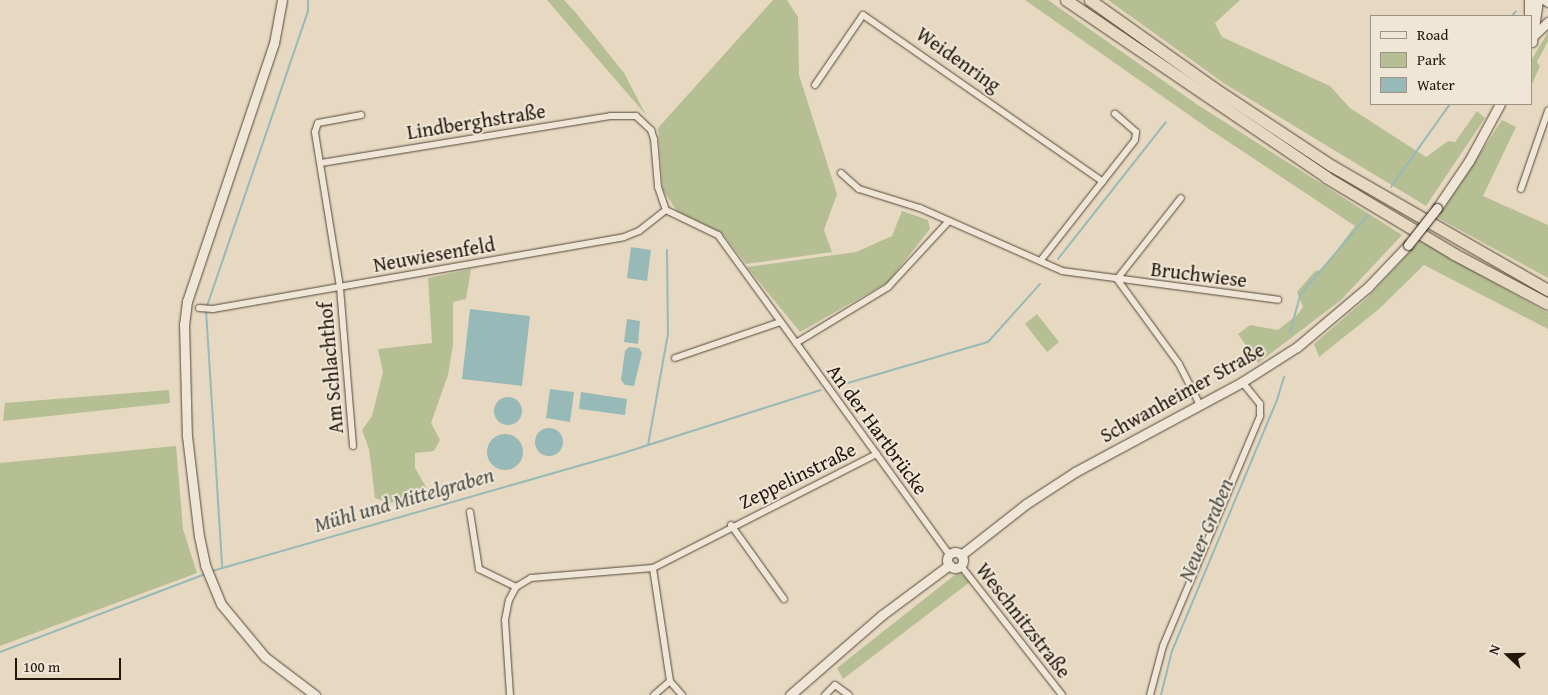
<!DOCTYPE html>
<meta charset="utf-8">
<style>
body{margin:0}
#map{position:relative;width:1548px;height:695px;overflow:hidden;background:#e7d9c1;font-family:"Gentium Book Plus",serif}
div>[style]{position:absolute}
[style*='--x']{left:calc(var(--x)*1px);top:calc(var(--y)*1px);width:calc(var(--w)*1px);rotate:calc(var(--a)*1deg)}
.green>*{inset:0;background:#b5bf93}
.water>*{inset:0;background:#97b9b7}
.round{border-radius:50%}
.stream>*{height:2px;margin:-1px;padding:0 1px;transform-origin:1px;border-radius:1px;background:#97b9b7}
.roads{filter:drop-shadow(0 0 1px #534738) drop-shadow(0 0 1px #534738)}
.street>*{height:6px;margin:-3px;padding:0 3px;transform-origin:3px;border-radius:3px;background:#efe6d7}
.secondary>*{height:9px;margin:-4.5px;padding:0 4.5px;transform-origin:4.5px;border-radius:4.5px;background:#efe6d7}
.secondary>.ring{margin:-4.5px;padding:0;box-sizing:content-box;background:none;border:9px solid #efe6d7;border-radius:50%}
.highway>*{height:11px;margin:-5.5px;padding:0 5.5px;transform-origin:5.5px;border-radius:5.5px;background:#e7d9c1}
.bridges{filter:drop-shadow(0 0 1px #22160b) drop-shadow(0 0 1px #22160b)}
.secondary-bridge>*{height:9px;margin:-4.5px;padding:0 4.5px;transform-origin:4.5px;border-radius:4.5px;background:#efe6d7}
span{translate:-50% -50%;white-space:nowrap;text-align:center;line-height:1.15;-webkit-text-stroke:4px #efe6d7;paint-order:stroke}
.street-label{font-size:20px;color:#22160b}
.water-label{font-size:21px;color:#4b4f47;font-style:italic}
.legend{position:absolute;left:1370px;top:15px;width:162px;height:90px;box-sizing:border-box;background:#efe6d7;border:1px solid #9d9385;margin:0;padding:6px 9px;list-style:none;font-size:15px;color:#22160b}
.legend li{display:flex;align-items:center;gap:10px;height:25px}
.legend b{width:25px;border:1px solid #9d9385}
.north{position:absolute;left:1483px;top:630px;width:50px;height:50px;-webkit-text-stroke:4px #efe6d7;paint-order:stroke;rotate:291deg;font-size:14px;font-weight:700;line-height:20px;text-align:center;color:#22160b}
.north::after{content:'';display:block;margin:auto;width:18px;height:22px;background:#22160b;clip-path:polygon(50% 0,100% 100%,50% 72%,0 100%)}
.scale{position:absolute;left:15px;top:658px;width:106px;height:22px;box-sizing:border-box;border:2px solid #22160b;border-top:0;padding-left:6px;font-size:15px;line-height:18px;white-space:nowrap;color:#22160b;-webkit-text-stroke:4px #efe6d7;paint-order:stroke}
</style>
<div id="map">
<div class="green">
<div style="clip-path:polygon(547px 0,564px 0,576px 13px,624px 73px,646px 115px)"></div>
<div style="clip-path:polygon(773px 0,787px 0,798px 17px,799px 75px,837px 194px,824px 230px,832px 252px,746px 264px,722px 233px,677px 211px,663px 190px,658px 128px)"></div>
<div style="clip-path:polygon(1025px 0,1048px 0,1198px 105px,1402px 235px,1341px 300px,1258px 363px,1238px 334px,1250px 325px,1278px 330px,1298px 314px,1303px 307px,1297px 292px,1315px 271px,1322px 270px,1355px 226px,1209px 129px)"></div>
<div style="clip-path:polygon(1108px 0,1240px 0,1215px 23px,1222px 37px,1330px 86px,1350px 108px,1426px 157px,1448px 141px,1455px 142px,1477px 111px,1485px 118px,1426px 206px,1225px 84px)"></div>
<div style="clip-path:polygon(1548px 32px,1548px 41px,1537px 62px,1540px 66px,1532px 84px,1532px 59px)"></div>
<div style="clip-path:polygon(1502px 120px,1516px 127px,1483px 196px,1548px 225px,1548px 278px,1438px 218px)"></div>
<div style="clip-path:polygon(902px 211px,928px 220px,930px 229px,888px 282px,800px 332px,747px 267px,856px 252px,892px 236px)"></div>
<div style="clip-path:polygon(1420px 241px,1548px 313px,1548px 329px,1424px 265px,1379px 309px,1319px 357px,1314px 344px,1367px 298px)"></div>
<div style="clip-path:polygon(471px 269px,466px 299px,453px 302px,453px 345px,448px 375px,431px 423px,440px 440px,434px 451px,415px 453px,415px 468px,429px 492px,390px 503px,375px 498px,369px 449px,362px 430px,372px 416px,383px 372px,378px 349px,432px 343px,428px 278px)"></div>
<div style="clip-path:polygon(1037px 314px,1059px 342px,1047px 352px,1025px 324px)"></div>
<div style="clip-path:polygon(169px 390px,170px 403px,3px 421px,5px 403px)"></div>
<div style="clip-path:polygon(176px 446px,183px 529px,197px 573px,0 646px,0 463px)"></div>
<div style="clip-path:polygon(961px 573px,970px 582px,843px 679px,837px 668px,956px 574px)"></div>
</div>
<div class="water">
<div style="clip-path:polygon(631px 247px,651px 250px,647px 281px,627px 278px)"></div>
<div style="clip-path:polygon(470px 309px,530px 316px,522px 386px,462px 379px)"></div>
<div style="clip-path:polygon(627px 319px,640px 321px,638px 344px,624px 342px)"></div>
<div style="clip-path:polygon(629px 347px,639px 348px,642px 353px,634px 386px,625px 385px,621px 380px,625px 351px)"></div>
<div style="clip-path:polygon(550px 389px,574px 392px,570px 422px,546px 418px)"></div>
<div style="clip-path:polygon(581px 392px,627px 399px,625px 415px,579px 409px)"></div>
<div class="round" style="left:494px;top:397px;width:28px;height:28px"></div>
<div class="round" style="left:535px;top:428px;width:28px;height:28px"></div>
<div class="round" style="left:487px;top:434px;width:36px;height:36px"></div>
</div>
<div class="stream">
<div style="--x:1512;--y:16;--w:6;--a:-51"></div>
<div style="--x:1391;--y:187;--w:102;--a:-54.6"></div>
<div style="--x:1058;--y:259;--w:174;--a:-51.8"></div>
<div style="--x:207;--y:306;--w:312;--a:-71.1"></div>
<div style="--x:308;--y:11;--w:11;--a:-90"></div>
<div style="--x:206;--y:310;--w:257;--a:86.4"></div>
<div style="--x:1290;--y:333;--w:39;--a:-75"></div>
<div style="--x:1300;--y:295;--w:105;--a:-49.6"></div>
<div style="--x:841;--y:385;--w:153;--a:-16.3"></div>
<div style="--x:988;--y:342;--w:78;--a:-48.1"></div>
<div style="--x:648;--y:445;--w:113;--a:-79.8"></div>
<div style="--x:668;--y:334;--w:84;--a:-90.7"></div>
<div style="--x:212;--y:571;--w:421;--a:-16"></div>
<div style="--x:617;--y:455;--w:214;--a:-17.7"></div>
<div style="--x:0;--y:652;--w:219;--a:-20.8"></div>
<div style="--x:1161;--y:695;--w:45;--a:-76"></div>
<div style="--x:1172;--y:651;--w:272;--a:-67.3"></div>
<div style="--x:1277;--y:400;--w:24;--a:-73"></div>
</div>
<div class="roads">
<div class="street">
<div style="--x:815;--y:85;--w:85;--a:-55.6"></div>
<div style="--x:863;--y:15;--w:292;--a:34.8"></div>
<div style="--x:321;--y:163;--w:293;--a:-9.2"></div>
<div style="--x:610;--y:116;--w:26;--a:0"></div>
<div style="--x:636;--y:116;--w:21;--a:43"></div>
<div style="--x:651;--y:130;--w:9;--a:72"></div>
<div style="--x:654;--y:139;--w:48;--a:85.2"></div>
<div style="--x:658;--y:187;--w:24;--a:71"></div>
<div style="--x:666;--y:210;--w:58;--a:25.7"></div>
<div style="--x:718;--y:235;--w:394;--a:54.1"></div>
<div style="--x:841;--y:173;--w:24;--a:42"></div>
<div style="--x:859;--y:189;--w:64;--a:17.3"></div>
<div style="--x:920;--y:208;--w:155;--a:23.9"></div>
<div style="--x:1062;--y:271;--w:218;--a:7.6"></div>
<div style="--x:1521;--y:189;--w:83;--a:-70.9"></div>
<div style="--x:1041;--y:260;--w:152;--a:-51.9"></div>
<div style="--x:1135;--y:140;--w:8;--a:-83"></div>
<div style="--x:1136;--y:132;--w:28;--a:-139"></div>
<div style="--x:1117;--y:279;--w:105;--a:53.9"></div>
<div style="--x:1179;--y:364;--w:46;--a:62.9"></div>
<div style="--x:1117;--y:279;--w:103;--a:-51.7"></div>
<div style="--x:199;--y:308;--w:14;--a:4"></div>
<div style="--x:213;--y:309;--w:417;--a:-9.9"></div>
<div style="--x:624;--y:237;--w:16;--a:-22"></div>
<div style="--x:639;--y:231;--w:34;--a:-38"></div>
<div style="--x:796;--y:343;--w:108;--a:-31.3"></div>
<div style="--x:888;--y:287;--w:90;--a:-47.3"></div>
<div style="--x:675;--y:358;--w:111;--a:-18.9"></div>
<div style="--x:353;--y:446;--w:160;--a:-94.7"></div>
<div style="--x:340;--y:287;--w:157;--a:-99.2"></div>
<div style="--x:315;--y:132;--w:9;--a:-72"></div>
<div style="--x:318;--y:123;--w:44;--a:-10.5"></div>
<div style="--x:470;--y:512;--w:58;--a:81"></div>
<div style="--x:479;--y:569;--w:41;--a:25.9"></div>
<div style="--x:731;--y:525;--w:91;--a:54.4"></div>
<div style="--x:961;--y:566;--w:164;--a:51.9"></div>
<div style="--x:510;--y:695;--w:75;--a:-93.8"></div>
<div style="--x:505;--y:620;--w:20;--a:-79"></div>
<div style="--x:509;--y:600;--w:15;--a:-62"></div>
<div style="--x:516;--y:587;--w:17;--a:-31"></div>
<div style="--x:531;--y:578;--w:122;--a:-4.7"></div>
<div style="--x:654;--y:695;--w:21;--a:-41"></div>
<div style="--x:682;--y:695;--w:18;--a:-131"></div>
<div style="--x:670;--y:681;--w:114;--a:-98.6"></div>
<div style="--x:653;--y:568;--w:251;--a:-27"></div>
<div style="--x:825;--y:695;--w:14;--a:-45"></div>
<div style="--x:835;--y:685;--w:17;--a:36"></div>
<div style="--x:1150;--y:695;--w:51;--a:-75.1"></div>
<div style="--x:1163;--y:646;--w:250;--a:-67.1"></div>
<div style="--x:1260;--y:416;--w:12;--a:-90"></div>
<div style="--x:1260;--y:404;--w:28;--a:-129"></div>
</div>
<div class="secondary">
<div style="--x:282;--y:0;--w:44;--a:100.5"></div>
<div style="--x:274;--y:43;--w:272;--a:108.6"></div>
<div style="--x:187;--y:301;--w:23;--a:97"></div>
<div style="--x:184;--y:324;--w:112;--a:88.5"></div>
<div style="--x:187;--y:436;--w:101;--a:83.2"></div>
<div style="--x:199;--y:536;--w:30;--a:78"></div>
<div style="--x:205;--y:565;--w:42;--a:67.7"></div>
<div style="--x:221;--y:604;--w:69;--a:50.3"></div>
<div style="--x:265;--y:657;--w:63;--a:37.2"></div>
<div style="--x:1529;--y:0;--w:16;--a:90"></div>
<div style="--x:1545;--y:0;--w:4;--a:34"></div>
<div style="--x:1535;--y:34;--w:18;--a:-43"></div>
<div style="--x:1532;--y:42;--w:42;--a:-81.9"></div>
<div style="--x:1437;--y:208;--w:57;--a:-55.8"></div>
<div style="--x:1469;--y:161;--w:65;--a:-61.5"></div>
<div class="ring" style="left:947px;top:552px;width:7px;height:7px"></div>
<div style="--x:961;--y:555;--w:83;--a:-38.1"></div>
<div style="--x:1026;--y:504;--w:59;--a:-33.1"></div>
<div style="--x:1075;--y:472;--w:190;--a:-28.3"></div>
<div style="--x:1242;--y:382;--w:65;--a:-32.5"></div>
<div style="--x:1297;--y:347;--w:93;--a:-40.2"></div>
<div style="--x:1368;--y:287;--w:58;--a:-46.4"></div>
<div style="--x:790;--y:695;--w:122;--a:-41"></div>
<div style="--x:882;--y:615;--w:84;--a:-36.7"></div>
</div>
<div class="highway">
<div style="--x:1066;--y:0;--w:315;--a:34.2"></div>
<div style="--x:1326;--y:177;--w:149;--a:31"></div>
<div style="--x:1454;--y:254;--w:106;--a:28"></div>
<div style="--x:1090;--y:0;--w:152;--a:35.4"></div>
<div style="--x:1214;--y:88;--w:141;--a:33.5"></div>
<div style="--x:1332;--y:166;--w:249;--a:29.9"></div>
</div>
</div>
<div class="bridges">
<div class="secondary-bridge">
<div style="--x:1408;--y:245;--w:47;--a:-51.9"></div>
</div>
</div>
<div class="street-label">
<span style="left:959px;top:59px;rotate:35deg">Weidenring</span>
<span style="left:476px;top:121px;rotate:-9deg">Lindberghstraße</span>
<span style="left:434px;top:254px;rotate:-10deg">Neuwiesenfeld</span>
<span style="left:1199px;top:274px;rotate:7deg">Bruchwiese</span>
<span style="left:330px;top:368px;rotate:-95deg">Am Schlachthof</span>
<span style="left:1182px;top:392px;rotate:-29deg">Schwanheimer Straße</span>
<span style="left:878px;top:429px;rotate:54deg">An der Hartbrücke</span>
<span style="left:797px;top:475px;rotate:-26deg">Zeppelinstraße</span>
<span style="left:1024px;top:620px;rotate:52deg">Weschnitzstraße</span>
</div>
<div class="water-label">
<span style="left:404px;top:500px;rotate:-16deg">Mühl und Mittelgraben</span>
<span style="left:1206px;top:530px;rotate:-67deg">Neuer Graben</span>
</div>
<ul class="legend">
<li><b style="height:6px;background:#efe6d7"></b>Road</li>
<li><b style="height:14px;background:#b5bf93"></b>Park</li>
<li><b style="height:14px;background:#97b9b7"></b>Water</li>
</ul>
<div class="north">N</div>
<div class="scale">100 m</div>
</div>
